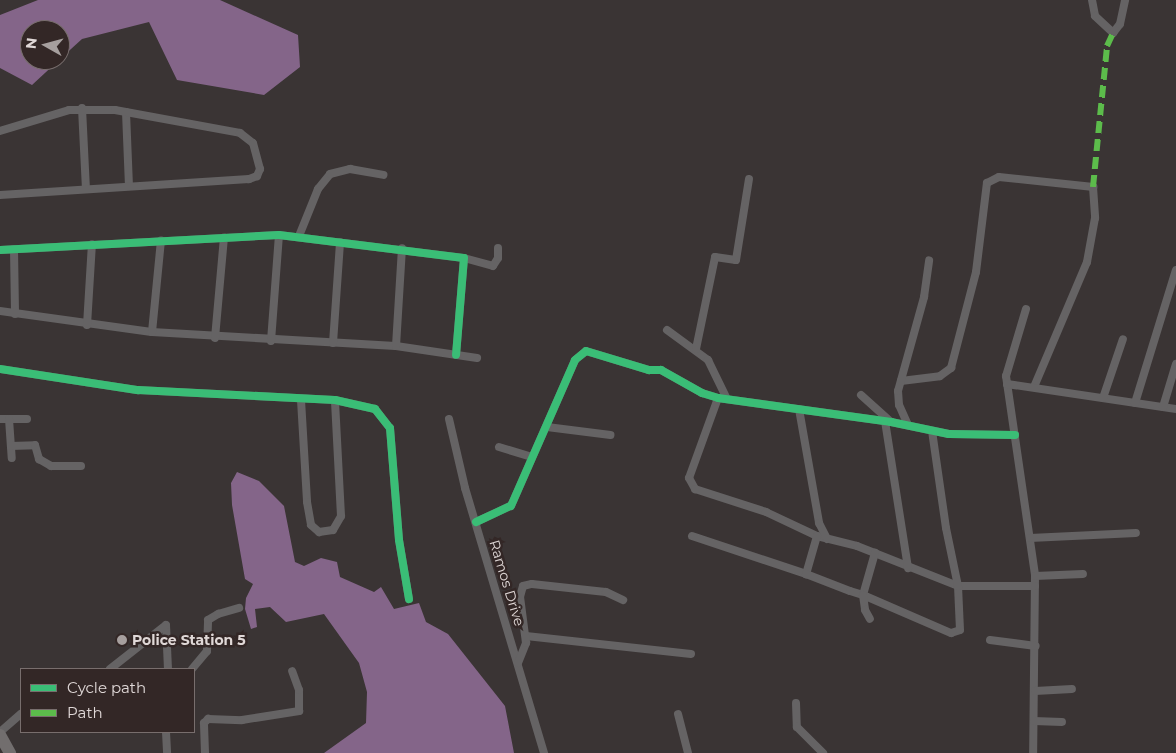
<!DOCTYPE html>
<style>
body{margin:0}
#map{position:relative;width:1176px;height:753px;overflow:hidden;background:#3a3434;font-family:Montserrat,sans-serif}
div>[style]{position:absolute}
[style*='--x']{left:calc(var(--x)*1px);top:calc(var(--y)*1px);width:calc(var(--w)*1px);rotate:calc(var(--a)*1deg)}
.water>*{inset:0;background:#846589}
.minor>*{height:8px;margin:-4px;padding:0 4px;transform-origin:4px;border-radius:4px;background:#656364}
.trunk>*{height:12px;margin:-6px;padding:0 6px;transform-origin:6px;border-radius:6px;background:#726e6e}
.quiet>*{height:6px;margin-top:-3px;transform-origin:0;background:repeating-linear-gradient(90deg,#5cbc4b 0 12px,transparent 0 18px)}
.cycleway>*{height:8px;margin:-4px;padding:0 4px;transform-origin:4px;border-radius:4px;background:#3abd76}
.dots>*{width:14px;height:14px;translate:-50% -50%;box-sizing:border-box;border:2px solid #332726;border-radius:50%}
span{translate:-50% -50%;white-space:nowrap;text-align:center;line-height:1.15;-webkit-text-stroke:5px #332726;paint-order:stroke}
.street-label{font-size:14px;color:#e0d8d7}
.poi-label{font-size:14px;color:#e0d8d7;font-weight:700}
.left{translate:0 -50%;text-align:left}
.legend{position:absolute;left:20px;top:668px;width:175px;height:65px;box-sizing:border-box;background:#332726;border:1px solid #786e6d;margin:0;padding:6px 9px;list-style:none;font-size:15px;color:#e0d8d7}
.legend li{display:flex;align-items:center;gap:10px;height:25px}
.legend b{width:25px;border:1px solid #786e6d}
.north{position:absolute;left:20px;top:20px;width:50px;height:50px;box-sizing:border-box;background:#332726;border:1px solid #786e6d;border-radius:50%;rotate:277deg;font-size:14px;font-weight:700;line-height:20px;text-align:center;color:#e0d8d7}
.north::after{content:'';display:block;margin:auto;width:18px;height:22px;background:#a69f9e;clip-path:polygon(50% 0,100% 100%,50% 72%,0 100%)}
</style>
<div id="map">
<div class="water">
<div style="clip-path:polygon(38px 0,220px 0,298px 35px,300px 67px,264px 95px,177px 80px,149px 22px,82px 39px,60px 59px,60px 30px,30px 30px,30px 60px,59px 60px,32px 85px,0 68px,0 15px)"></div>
<div style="clip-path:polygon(237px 472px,259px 481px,284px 506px,295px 562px,304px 566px,321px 558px,337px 562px,340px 577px,374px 592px,381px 587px,394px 609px,419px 603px,426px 622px,448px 634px,505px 706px,514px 753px,324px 753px,366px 723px,367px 692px,359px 663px,324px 614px,286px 622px,270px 607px,255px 609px,257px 627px,251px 629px,245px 609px,246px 598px,253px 584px,245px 579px,232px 505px,231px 483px)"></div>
</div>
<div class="minor">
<div style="--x:1092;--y:0;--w:16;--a:79"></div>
<div style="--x:1095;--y:16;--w:25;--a:43"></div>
<div style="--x:1113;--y:33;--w:11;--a:-52"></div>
<div style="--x:1120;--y:24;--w:25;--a:-78"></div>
<div style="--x:82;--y:108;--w:81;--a:87.2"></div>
<div style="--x:126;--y:112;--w:74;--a:87.7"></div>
<div style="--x:0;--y:131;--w:72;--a:-16.9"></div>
<div style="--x:69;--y:110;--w:46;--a:0"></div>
<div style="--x:115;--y:110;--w:127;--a:10.4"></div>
<div style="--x:240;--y:133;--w:16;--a:38"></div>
<div style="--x:253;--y:143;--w:27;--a:75"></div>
<div style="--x:260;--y:169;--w:8;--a:113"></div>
<div style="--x:257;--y:176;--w:9;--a:159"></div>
<div style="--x:249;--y:179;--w:250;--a:176.3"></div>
<div style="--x:299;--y:236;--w:51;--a:-68"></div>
<div style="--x:318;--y:189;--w:19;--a:-51"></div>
<div style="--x:330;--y:174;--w:21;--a:-14"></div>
<div style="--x:350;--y:169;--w:34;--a:10"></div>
<div style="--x:14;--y:249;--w:65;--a:89.1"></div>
<div style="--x:0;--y:250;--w:279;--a:-3.1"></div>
<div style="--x:279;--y:235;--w:186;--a:7.1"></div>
<div style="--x:464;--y:258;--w:97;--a:94.7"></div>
<div style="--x:464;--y:258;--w:30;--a:15"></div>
<div style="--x:493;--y:266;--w:9;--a:-58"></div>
<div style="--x:498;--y:258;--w:10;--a:-90"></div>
<div style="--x:1026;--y:309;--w:70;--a:106.6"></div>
<div style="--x:1006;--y:376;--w:202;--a:81.7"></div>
<div style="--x:1035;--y:576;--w:177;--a:90.6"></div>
<div style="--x:0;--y:311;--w:153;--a:7.9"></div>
<div style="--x:152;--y:332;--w:244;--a:3.3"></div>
<div style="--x:396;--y:346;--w:82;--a:8.4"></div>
<div style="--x:87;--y:325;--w:81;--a:-86.5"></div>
<div style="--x:667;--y:330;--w:51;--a:36.2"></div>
<div style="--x:708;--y:360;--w:43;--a:64"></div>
<div style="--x:152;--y:332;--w:92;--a:-84.4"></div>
<div style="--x:215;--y:338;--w:101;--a:-84.9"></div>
<div style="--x:271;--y:341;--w:106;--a:-85.7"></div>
<div style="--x:333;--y:343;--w:101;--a:-86"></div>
<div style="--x:396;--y:346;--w:98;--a:-86.5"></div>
<div style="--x:696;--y:349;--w:94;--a:-78.3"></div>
<div style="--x:715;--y:257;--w:21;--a:8"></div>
<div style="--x:736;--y:260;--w:82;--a:-80.9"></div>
<div style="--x:0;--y:369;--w:140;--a:8.7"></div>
<div style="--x:138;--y:390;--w:197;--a:2.9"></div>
<div style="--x:335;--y:400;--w:41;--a:12.7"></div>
<div style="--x:375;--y:409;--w:24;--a:52"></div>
<div style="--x:390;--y:428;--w:112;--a:85.4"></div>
<div style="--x:399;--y:540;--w:60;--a:80.4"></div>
<div style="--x:901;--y:381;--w:39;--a:-7"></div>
<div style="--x:940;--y:376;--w:14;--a:-36"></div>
<div style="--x:951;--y:368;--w:99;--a:-75.4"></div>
<div style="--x:976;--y:272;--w:90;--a:-83"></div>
<div style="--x:987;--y:183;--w:13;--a:-27"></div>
<div style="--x:999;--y:177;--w:95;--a:6.1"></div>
<div style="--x:1093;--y:187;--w:31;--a:86"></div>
<div style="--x:1095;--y:218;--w:45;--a:100.3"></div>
<div style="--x:1087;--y:262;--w:136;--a:113"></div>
<div style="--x:1007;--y:384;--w:171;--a:8.4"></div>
<div style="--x:861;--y:395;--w:40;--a:42"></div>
<div style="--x:718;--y:398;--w:85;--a:109.9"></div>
<div style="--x:689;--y:478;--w:13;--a:61"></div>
<div style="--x:695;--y:489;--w:75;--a:17.9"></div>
<div style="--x:766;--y:512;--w:56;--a:25.2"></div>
<div style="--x:817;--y:536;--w:41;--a:14"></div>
<div style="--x:857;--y:546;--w:109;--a:21.6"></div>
<div style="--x:958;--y:586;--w:77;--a:0"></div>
<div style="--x:1103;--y:398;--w:62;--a:-71.3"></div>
<div style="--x:301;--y:400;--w:102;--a:86.6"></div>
<div style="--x:307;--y:502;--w:23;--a:80"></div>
<div style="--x:311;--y:525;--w:11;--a:41"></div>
<div style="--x:319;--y:532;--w:14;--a:-8"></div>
<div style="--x:333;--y:530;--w:16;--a:-60"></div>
<div style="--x:341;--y:516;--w:116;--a:-93"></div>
<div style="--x:1135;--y:403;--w:139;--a:-72.9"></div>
<div style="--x:1163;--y:407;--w:45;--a:-73.2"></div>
<div style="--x:799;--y:409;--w:116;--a:80"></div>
<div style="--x:819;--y:523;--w:18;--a:63"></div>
<div style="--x:0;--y:419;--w:27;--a:0"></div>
<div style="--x:9;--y:419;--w:39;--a:86"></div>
<div style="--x:449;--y:419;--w:71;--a:76.9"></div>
<div style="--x:465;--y:488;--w:277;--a:73.4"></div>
<div style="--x:885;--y:421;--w:149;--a:81.1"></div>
<div style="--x:908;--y:425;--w:22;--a:-114"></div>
<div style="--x:899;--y:405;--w:14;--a:-94"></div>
<div style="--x:898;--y:391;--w:98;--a:-74.5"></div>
<div style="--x:924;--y:297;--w:37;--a:-82"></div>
<div style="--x:547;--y:427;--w:64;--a:7.2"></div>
<div style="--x:11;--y:446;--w:24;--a:-2"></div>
<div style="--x:35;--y:445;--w:15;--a:74"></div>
<div style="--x:39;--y:459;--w:14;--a:30"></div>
<div style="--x:51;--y:466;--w:30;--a:0"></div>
<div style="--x:499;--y:447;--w:34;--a:17"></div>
<div style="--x:476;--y:522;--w:38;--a:-25"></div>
<div style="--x:511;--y:506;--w:159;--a:-66.3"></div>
<div style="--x:575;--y:360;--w:14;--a:-39"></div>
<div style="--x:586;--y:351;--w:66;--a:16.8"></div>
<div style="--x:649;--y:370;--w:12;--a:0"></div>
<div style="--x:661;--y:370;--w:47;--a:29.3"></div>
<div style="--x:702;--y:393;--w:17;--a:17"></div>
<div style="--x:718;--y:398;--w:175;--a:7.9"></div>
<div style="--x:891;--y:422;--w:59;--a:11.7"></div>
<div style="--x:949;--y:434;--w:66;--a:0.9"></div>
<div style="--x:692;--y:536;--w:120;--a:18.4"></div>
<div style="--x:817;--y:536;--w:40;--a:106"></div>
<div style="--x:806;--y:574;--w:47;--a:21.1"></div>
<div style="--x:850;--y:591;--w:14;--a:17"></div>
<div style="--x:863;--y:595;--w:44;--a:-74.1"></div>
<div style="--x:1030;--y:538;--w:106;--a:-2.7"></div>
<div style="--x:1035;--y:576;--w:48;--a:-2.4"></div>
<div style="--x:863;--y:595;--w:96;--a:23.4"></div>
<div style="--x:951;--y:633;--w:9;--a:-18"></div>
<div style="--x:960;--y:630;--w:44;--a:-92.6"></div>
<div style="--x:958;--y:586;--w:59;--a:-101.7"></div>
<div style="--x:946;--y:528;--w:98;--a:-98.2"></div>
<div style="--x:863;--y:595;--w:15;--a:82"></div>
<div style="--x:865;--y:610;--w:10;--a:61"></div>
<div style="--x:166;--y:625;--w:44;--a:87.4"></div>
<div style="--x:526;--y:636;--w:166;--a:6.2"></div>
<div style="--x:990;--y:640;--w:46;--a:7.4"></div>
<div style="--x:518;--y:663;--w:22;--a:-68"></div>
<div style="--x:526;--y:643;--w:46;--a:-97.4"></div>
<div style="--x:520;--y:597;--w:11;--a:-75"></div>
<div style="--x:523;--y:586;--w:9;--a:-13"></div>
<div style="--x:532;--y:584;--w:74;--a:6.2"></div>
<div style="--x:606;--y:592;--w:19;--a:25"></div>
<div style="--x:110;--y:669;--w:71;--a:-38.2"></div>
<div style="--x:192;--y:669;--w:23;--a:-50"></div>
<div style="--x:207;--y:651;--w:31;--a:-88"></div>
<div style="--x:208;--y:620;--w:12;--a:-31"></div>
<div style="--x:218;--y:614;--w:22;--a:-16"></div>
<div style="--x:1035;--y:691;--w:37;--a:-3"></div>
<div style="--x:796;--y:703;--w:24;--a:88"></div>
<div style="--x:797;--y:727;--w:37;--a:45"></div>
<div style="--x:678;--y:714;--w:40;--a:75.6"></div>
<div style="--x:1034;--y:721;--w:28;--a:2"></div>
<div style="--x:0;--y:732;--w:28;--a:-41"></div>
<div style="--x:166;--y:732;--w:21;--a:87"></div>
<div style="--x:205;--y:753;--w:30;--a:-92"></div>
<div style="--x:204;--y:723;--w:6;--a:-45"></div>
<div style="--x:208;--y:719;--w:34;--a:2"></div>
<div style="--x:242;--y:720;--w:58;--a:-9"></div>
<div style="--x:299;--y:711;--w:21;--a:-90"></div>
<div style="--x:299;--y:690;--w:20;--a:-110"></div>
</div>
<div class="trunk">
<div style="--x:0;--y:735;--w:21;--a:61"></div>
</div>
<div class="quiet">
<div style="--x:1093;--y:187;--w:142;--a:-84.3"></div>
<div style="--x:1107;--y:46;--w:14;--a:-65"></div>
</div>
<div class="cycleway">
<div style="--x:0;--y:250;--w:279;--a:-3.1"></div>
<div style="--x:279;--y:235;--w:186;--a:7.1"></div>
<div style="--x:464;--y:258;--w:97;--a:94.7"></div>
<div style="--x:0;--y:369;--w:140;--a:8.7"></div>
<div style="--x:138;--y:390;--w:197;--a:2.9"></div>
<div style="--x:335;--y:400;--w:41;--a:12.7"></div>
<div style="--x:375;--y:409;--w:24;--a:52"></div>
<div style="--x:390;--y:428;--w:112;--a:85.4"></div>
<div style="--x:399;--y:540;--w:60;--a:80.4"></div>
<div style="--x:476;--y:522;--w:38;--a:-25"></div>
<div style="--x:511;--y:506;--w:159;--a:-66.3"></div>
<div style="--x:575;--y:360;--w:14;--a:-39"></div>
<div style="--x:586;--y:351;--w:66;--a:16.8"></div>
<div style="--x:649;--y:370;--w:12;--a:0"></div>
<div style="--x:661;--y:370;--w:47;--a:29.3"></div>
<div style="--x:702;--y:393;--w:17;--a:17"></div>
<div style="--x:718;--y:398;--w:175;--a:7.9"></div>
<div style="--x:891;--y:422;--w:59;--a:11.7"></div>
<div style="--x:949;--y:434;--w:66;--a:0.9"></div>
</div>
<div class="dots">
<div style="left:122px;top:640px;background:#a69f9e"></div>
</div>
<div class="street-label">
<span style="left:507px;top:583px;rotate:73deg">Ramos Drive</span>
</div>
<div class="poi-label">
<span class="left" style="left:132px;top:640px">Police Station 5</span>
</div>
<ul class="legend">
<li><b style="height:6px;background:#3abd76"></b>Cycle path</li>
<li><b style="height:6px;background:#5cbc4b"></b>Path</li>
</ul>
<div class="north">N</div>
</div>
